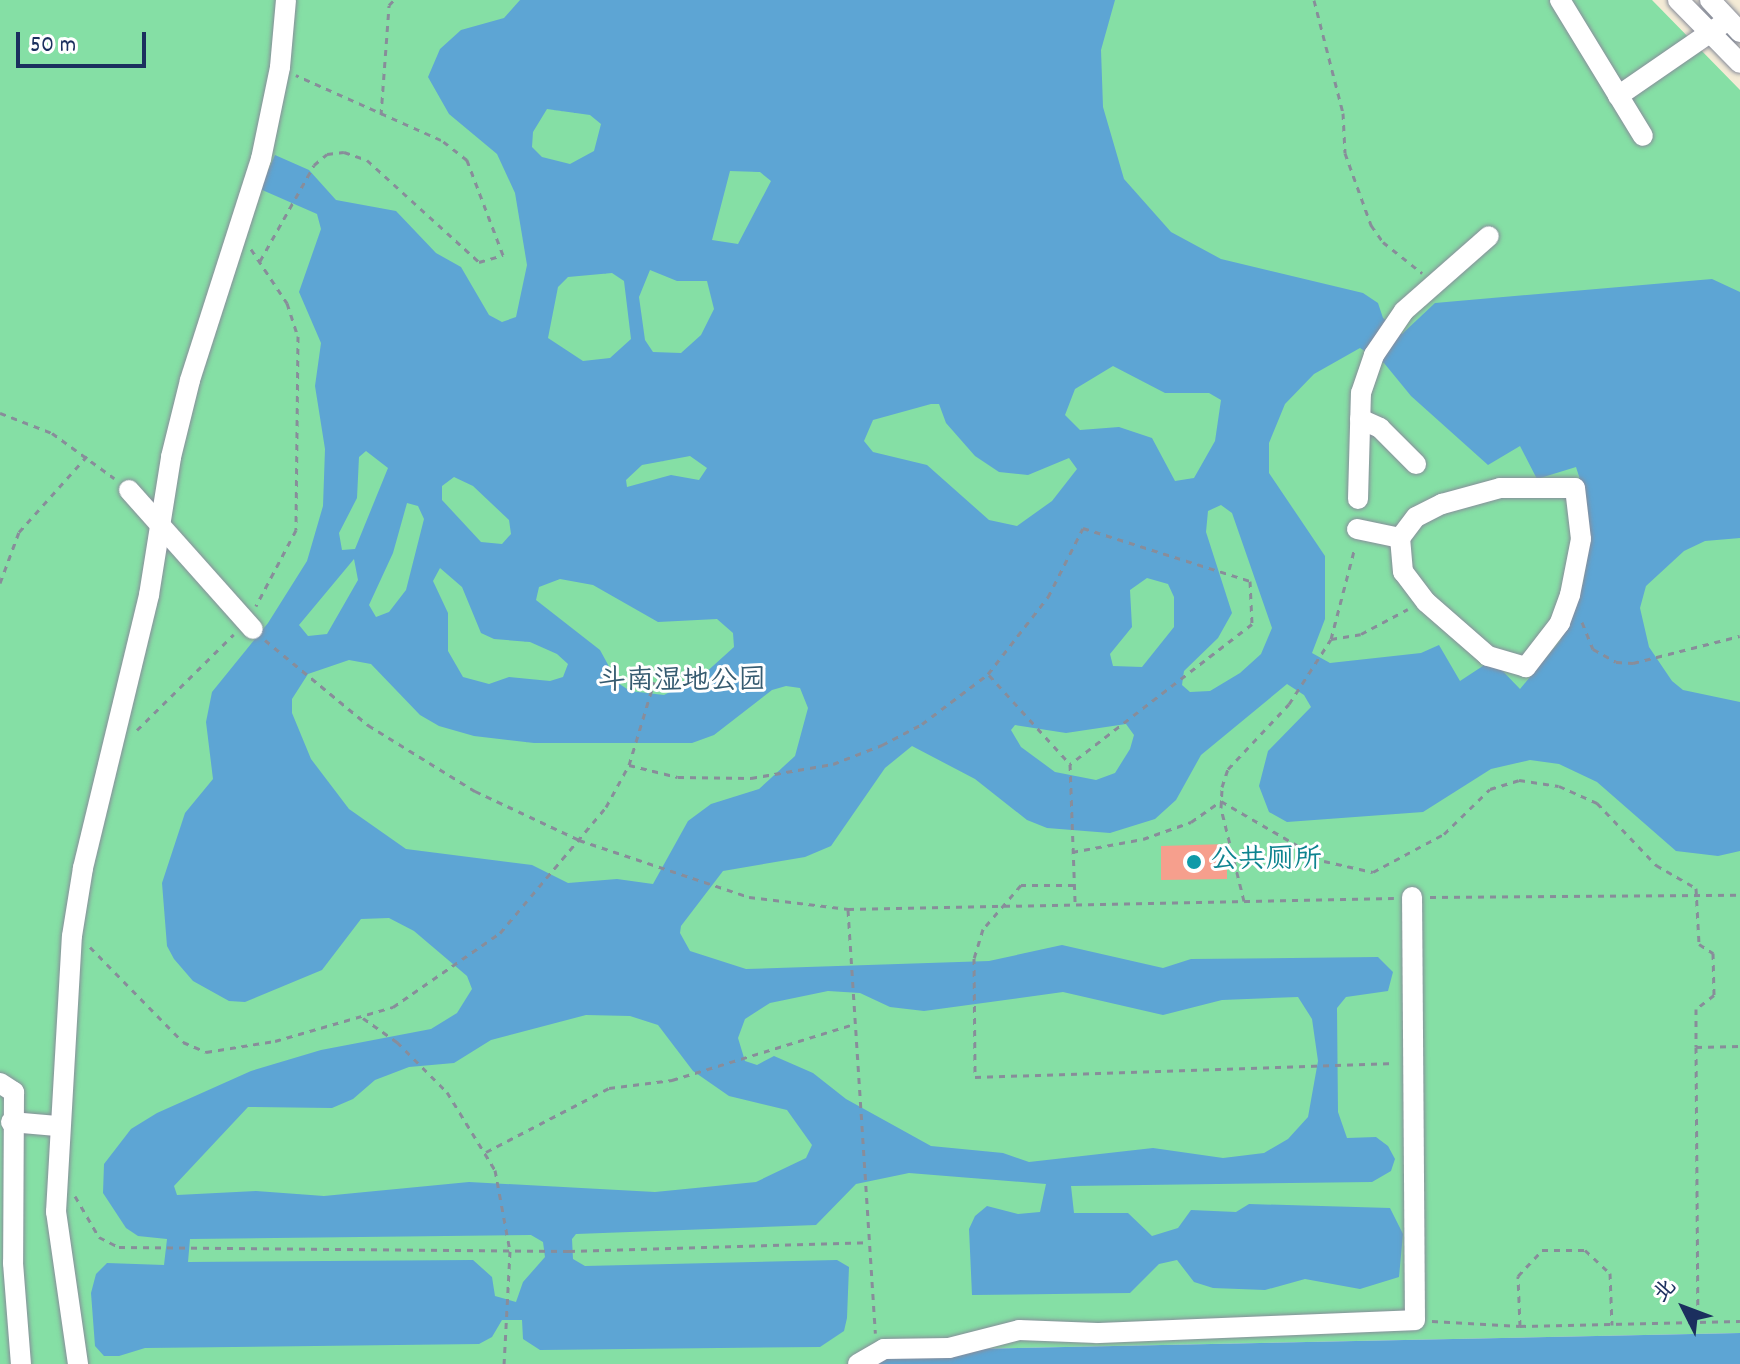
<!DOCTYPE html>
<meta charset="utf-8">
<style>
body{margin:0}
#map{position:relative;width:1740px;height:1364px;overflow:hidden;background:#f4ebd6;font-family:Dekko,"LXGW WenKai TC",sans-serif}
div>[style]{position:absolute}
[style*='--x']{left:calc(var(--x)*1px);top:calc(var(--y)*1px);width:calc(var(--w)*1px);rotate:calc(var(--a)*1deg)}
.green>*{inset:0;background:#85dfa5}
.water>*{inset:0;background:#5da5d4}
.building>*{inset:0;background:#f69f8d}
.path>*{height:3px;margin-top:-1.5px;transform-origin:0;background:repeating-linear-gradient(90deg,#888d9a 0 6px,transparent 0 12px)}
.roads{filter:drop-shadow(0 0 2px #888d9a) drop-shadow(0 0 2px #888d9a)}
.minor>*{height:20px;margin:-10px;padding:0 10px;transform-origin:10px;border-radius:10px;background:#fff}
.dots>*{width:22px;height:22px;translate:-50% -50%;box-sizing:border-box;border:4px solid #fff;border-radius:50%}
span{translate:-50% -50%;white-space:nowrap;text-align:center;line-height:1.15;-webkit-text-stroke:6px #fff;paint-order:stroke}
.park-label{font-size:28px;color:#365b70}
.culture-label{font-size:28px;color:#0d838f}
.left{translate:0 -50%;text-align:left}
.north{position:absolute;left:1644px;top:1268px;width:80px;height:80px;-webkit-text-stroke:6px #fff;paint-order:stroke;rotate:312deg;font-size:22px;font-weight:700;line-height:32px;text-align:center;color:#1b2f5e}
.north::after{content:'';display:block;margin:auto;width:28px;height:36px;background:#1b2f5e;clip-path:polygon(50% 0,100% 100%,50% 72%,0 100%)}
.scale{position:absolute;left:16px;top:32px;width:130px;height:36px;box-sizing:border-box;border:4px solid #1b2f5e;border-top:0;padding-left:10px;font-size:24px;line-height:28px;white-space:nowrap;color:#1b2f5e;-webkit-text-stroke:6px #fff;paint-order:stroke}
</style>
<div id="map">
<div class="green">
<div style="clip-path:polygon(0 0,1652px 0,1740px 90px,1740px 1333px,877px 1351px,875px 1364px,0 1364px)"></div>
</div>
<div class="water">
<div style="clip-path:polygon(evenodd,520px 0,1115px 0,1101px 50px,1103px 107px,1124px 179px,1171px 232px,1221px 259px,1363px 293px,1378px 303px,1383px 318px,1402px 334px,1435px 303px,1712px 279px,1740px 292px,1740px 538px,1705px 541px,1684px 551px,1646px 586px,1640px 608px,1649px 647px,1672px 681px,1683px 690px,1740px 702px,1740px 851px,1718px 856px,1676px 851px,1597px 782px,1559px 764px,1530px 760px,1491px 769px,1423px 812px,1287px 822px,1269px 812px,1259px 786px,1268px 751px,1311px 707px,1304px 695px,1287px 684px,1201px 755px,1176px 800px,1155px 819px,1110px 833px,1047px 828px,1027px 820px,975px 779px,912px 746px,885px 768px,831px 846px,805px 857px,723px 871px,681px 926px,680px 933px,690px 951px,746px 969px,989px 961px,1062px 945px,1163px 968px,1191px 959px,1378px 957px,1393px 972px,1388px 991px,1346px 997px,1337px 1008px,1338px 1112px,1347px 1138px,1376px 1137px,1388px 1146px,1395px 1159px,1391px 1171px,1372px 1182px,1071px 1186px,1074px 1213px,1128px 1213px,1152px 1236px,1178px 1228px,1191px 1210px,1236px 1212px,1249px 1204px,1390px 1208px,1403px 1234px,1399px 1277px,1360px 1289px,1305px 1279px,1265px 1290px,1213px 1288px,1194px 1282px,1177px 1260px,1159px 1264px,1130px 1293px,972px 1295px,969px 1229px,975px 1216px,987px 1206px,1018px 1214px,1040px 1212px,1046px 1184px,909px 1173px,856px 1184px,816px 1225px,576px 1234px,572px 1239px,573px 1259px,585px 1266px,837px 1260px,849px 1267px,847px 1318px,844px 1331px,820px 1347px,540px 1350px,523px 1339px,522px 1320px,502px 1320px,492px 1337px,479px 1344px,145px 1348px,119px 1356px,104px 1356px,95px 1346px,91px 1293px,96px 1274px,107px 1263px,164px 1265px,167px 1239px,138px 1236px,126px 1228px,103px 1193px,104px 1164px,131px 1129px,157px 1113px,251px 1071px,321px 1050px,431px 1029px,457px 1013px,472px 989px,467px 976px,414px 931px,389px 918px,361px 919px,322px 970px,245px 1002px,229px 1001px,193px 981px,174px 959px,167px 946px,162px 883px,185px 813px,213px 779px,206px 722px,212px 692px,268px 623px,307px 561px,323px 506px,325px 449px,315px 386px,321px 343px,299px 292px,321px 229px,317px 214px,260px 189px,275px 155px,309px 170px,336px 200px,396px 211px,436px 253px,461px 267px,489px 315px,502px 322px,516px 317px,527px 265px,515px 193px,497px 154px,449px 114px,428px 77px,440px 49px,461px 30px,504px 18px,520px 0,547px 109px,590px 115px,601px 124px,594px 151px,570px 164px,542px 157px,532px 147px,533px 132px,547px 109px,520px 0,730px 171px,760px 172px,771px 181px,738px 244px,712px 240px,730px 171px,520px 0,650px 270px,677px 281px,707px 281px,714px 309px,701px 335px,681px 353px,653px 352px,645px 340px,639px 297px,650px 270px,520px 0,612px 273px,624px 281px,631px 339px,610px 358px,583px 361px,548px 338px,558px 287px,568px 277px,612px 273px,520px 0,1360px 348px,1384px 363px,1411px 396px,1488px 465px,1520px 446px,1537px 479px,1576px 467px,1583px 489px,1587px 560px,1583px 583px,1560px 641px,1520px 689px,1492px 660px,1460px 681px,1439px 645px,1421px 653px,1330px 663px,1312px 653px,1325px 619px,1325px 556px,1269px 473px,1269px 443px,1285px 404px,1314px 374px,1360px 348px,520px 0,1113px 366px,1165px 393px,1209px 393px,1221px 400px,1215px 441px,1194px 478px,1175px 481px,1152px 438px,1119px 427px,1080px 430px,1065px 415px,1075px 389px,1113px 366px,520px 0,931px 404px,939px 404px,946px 423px,975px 456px,999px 472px,1028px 475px,1069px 458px,1077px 469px,1052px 501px,1017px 526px,989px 520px,927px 465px,873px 452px,864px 441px,873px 420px,931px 404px,520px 0,366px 451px,388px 468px,355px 549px,342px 550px,339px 533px,357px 498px,359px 457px,366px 451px,520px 0,690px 456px,707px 468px,699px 480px,671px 475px,627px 487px,626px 480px,642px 465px,690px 456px,520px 0,454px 477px,473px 486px,509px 520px,511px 534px,502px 544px,481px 542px,442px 500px,442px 486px,454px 477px,520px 0,407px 503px,418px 506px,424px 519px,406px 590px,389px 612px,376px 617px,369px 605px,393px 553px,407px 503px,520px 0,1221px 505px,1232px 513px,1272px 628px,1261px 654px,1240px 673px,1210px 691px,1190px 692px,1182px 685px,1184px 671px,1218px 638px,1232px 613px,1206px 532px,1208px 511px,1221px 505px,520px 0,354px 559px,358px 580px,327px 634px,308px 636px,299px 625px,354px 559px,520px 0,440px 568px,462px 587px,481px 633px,494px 639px,530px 642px,557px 654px,568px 664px,563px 677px,550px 681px,509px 677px,489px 684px,463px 677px,448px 651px,448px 613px,433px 581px,440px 568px,520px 0,1147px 578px,1168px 584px,1174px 597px,1174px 627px,1142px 667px,1113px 666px,1110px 654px,1132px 627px,1130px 590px,1147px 578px,520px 0,560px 579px,593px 585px,658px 622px,717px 619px,733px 633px,734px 647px,703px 675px,664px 695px,630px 691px,618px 683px,600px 650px,536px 600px,539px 587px,560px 579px,520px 0,349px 660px,371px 664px,420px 715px,439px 726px,474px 736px,534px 743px,692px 743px,714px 735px,772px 690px,786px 686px,800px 688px,808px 708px,795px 756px,759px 789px,711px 804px,688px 821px,653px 884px,617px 879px,568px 883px,532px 865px,406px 849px,349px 809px,311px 759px,292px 713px,292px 699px,308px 674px,349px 660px,520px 0,1126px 724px,1134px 735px,1130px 749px,1115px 773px,1096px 780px,1055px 772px,1021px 747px,1011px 730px,1015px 725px,1066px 733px,1126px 724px,520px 0,828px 991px,860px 993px,890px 1007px,924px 1011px,1063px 992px,1163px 1015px,1222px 1000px,1298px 997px,1312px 1019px,1318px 1061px,1308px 1117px,1288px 1139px,1264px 1153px,1223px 1158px,1153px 1148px,1029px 1162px,1003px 1153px,931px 1146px,846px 1099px,813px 1073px,774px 1056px,757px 1065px,745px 1061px,738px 1038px,745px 1019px,770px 1003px,828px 991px,520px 0,586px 1015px,630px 1016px,658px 1025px,693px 1071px,729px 1096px,787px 1110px,812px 1145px,806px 1158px,756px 1182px,655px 1192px,469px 1182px,324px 1196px,256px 1191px,177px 1195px,174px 1186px,248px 1107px,332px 1108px,353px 1099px,375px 1080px,409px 1067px,454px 1063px,491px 1040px,586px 1015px,520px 0,531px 1235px,543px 1242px,545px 1257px,523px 1282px,516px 1302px,495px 1296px,492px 1277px,473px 1260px,188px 1262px,190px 1239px,531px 1235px)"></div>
<div style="clip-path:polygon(1740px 1333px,1740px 1364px,875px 1364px,876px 1351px)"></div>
</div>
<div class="building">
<div style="clip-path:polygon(1227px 844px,1227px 879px,1161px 880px,1161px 846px)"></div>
</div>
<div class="path">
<div style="--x:1314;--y:0;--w:117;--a:75.6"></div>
<div style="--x:1343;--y:113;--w:40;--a:87.1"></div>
<div style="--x:1345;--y:153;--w:77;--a:70.1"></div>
<div style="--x:1371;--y:225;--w:21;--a:55"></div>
<div style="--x:1383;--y:242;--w:50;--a:38.5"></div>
<div style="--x:381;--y:115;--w:110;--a:-85.8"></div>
<div style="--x:389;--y:5;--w:7;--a:-45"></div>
<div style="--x:251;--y:249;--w:65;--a:56.3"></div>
<div style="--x:287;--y:303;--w:35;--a:72"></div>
<div style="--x:298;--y:336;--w:194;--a:90.6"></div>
<div style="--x:296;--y:530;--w:86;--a:117.8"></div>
<div style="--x:260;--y:261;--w:110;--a:-60.6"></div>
<div style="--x:314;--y:165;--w:17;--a:-40"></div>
<div style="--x:327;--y:154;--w:17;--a:-7"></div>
<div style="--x:344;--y:152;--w:24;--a:19"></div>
<div style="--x:367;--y:160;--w:151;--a:42.3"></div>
<div style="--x:479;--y:262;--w:25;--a:-16"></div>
<div style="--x:503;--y:255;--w:102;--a:-110.8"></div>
<div style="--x:467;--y:160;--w:33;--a:-142"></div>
<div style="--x:441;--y:140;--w:159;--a:-155.9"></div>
<div style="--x:0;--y:413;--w:56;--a:21"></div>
<div style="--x:52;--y:433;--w:77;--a:36"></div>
<div style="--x:0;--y:583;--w:54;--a:-69.6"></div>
<div style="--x:19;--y:532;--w:102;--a:-48.2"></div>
<div style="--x:1582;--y:622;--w:29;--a:68"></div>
<div style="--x:1593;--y:649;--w:26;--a:29"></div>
<div style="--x:1616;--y:662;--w:17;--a:3"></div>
<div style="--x:1633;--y:663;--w:110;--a:-14.2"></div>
<div style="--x:1331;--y:639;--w:30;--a:-9"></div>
<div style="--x:1361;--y:634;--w:53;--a:-28"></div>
<div style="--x:265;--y:640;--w:134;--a:39.5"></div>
<div style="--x:368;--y:725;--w:126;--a:31.7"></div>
<div style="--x:475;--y:791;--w:115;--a:25.2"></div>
<div style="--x:579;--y:840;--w:179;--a:18.5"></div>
<div style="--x:749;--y:897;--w:100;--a:6.9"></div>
<div style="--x:848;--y:909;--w:546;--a:-1.15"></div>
<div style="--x:989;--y:675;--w:120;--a:47.7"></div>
<div style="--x:137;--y:730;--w:136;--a:-44.7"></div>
<div style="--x:629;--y:765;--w:50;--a:13.8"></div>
<div style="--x:678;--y:777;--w:73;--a:0.8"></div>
<div style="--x:751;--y:778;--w:83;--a:-9.7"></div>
<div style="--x:833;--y:764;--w:53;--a:-21.2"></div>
<div style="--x:882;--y:745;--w:45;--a:-27.7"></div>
<div style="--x:922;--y:724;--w:83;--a:-37.1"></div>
<div style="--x:988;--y:674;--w:98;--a:-52.1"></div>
<div style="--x:1048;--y:597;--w:77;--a:-63.1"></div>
<div style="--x:1083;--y:528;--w:175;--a:17.6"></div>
<div style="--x:1250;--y:581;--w:43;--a:87.3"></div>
<div style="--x:1252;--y:624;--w:230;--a:142.4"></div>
<div style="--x:1070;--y:764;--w:139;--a:87.9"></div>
<div style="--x:1072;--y:852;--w:72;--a:-10.4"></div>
<div style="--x:1143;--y:839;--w:51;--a:-19.5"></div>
<div style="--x:1191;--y:822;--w:37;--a:-35"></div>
<div style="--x:1221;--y:801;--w:119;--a:30.2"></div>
<div style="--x:1324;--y:861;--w:50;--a:12.7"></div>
<div style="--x:1373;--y:872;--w:81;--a:-28.2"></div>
<div style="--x:1444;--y:834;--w:64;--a:-44.4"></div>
<div style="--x:1490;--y:789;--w:30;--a:-17"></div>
<div style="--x:1519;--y:780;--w:40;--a:8.5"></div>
<div style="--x:1559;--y:786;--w:42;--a:24.1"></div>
<div style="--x:1597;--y:803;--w:86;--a:46.4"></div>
<div style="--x:1656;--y:865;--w:46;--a:29.9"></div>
<div style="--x:1696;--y:888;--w:56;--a:86.9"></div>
<div style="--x:1699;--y:944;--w:17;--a:33"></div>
<div style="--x:1713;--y:953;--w:42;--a:88.6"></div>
<div style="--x:1714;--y:995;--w:23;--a:142"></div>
<div style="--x:1696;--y:1009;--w:38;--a:90"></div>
<div style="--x:1696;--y:1047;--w:44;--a:-1.3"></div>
<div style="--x:1074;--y:885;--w:53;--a:180"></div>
<div style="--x:1021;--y:885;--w:58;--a:130.8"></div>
<div style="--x:983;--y:929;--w:30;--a:107"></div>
<div style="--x:974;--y:958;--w:119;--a:89.5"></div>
<div style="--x:975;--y:1077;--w:420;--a:-1.9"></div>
<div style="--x:1430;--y:897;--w:310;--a:-0.4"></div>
<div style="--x:1244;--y:901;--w:96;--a:-103.9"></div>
<div style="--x:1221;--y:808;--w:21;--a:-87"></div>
<div style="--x:1222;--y:787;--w:19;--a:-72"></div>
<div style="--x:1228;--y:769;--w:89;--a:-46.8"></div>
<div style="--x:1289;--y:704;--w:77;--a:-57.1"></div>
<div style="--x:1331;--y:639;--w:95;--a:-75.4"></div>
<div style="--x:848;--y:910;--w:424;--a:86.3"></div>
<div style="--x:90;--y:947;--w:133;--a:45.6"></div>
<div style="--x:183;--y:1042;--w:25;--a:23"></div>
<div style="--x:206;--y:1052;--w:70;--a:-9.1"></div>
<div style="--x:275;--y:1041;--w:123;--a:-16.1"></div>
<div style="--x:393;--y:1007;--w:130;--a:-34.7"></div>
<div style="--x:500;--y:933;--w:165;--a:-49.9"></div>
<div style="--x:606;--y:807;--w:48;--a:-61.3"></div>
<div style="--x:629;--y:765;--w:87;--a:-73.2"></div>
<div style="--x:363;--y:1018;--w:42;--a:35.2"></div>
<div style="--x:397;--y:1042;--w:71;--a:45"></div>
<div style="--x:447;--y:1092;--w:92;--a:58.4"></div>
<div style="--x:495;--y:1170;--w:82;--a:79.5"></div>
<div style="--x:510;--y:1251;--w:113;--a:93"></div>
<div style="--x:1696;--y:1047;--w:274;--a:89.6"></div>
<div style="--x:486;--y:1152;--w:139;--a:-27.5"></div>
<div style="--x:609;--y:1088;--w:64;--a:-7.2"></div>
<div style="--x:672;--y:1080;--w:190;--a:-17.1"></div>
<div style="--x:75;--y:1196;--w:48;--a:59.7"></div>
<div style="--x:99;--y:1237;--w:22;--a:27"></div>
<div style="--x:119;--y:1247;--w:450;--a:0.5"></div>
<div style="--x:569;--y:1251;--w:299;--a:-1.7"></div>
<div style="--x:1432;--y:1321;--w:88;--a:3.3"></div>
<div style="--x:1520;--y:1326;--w:220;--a:-1.3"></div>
<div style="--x:1520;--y:1326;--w:50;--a:-92.3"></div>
<div style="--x:1518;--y:1276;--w:35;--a:-47"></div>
<div style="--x:1542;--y:1250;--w:43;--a:0"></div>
<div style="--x:1585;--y:1250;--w:34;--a:43"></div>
<div style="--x:1610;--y:1273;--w:52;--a:87.8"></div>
</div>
<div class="roads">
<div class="minor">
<div style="--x:1560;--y:0;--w:159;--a:58.6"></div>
<div style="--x:1678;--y:0;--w:88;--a:45.5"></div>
<div style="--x:1710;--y:0;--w:44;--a:46.8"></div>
<div style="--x:1618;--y:96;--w:134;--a:-34.6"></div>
<div style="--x:1360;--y:419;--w:22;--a:24"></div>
<div style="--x:1380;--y:428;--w:51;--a:45"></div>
<div style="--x:129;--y:490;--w:186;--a:48.3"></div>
<div style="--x:1358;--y:499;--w:106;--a:-88.4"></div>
<div style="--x:1361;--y:393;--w:40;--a:-71.1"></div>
<div style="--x:1374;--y:355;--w:53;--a:-55.7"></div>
<div style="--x:1404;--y:311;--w:113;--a:-41.4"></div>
<div style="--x:1357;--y:529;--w:44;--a:11.8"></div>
<div style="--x:1400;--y:538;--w:26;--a:-53"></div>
<div style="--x:1416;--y:517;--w:29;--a:-27"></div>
<div style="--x:1442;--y:504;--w:60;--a:-15.4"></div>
<div style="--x:1500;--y:488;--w:75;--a:0"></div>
<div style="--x:1575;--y:488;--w:51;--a:83.3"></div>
<div style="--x:1581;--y:539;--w:57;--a:101.1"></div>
<div style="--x:1570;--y:595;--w:30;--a:110"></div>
<div style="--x:1560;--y:623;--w:56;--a:127.7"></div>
<div style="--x:1526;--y:667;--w:40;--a:-164"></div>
<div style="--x:1488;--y:656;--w:82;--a:-138.9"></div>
<div style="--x:1426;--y:602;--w:38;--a:-127"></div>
<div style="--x:1403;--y:572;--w:34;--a:-95"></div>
<div style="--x:0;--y:1083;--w:17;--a:33"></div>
<div style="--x:14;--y:1092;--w:171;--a:90.3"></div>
<div style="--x:13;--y:1263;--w:101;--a:85.5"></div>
<div style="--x:11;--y:1122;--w:46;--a:5"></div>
<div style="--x:78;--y:1364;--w:154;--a:-98.2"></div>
<div style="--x:56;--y:1212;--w:276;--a:-86.7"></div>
<div style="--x:72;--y:936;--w:69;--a:-80.8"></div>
<div style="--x:83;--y:868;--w:281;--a:-76.4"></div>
<div style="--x:149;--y:595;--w:140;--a:-80.9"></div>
<div style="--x:171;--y:457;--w:79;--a:-76.1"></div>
<div style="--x:190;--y:380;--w:232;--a:-72.2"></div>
<div style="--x:261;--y:159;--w:94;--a:-78.3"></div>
<div style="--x:280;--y:67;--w:67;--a:-84.9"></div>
<div style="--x:858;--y:1364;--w:30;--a:-30"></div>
<div style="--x:884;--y:1349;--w:65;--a:-0.9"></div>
<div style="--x:949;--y:1348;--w:72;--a:-14.4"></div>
<div style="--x:1019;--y:1330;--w:78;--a:2.2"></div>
<div style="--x:1097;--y:1333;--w:318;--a:-2.3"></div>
<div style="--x:1415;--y:1320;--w:423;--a:-90.4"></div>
</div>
</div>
<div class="dots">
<div style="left:1194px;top:862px;background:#0f9aa8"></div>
</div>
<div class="park-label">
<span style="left:682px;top:683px">斗南湿地公园</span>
</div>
<div class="culture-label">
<span class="left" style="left:1210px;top:862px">公共厕所</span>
</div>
<div class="north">北</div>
<div class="scale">50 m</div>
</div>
